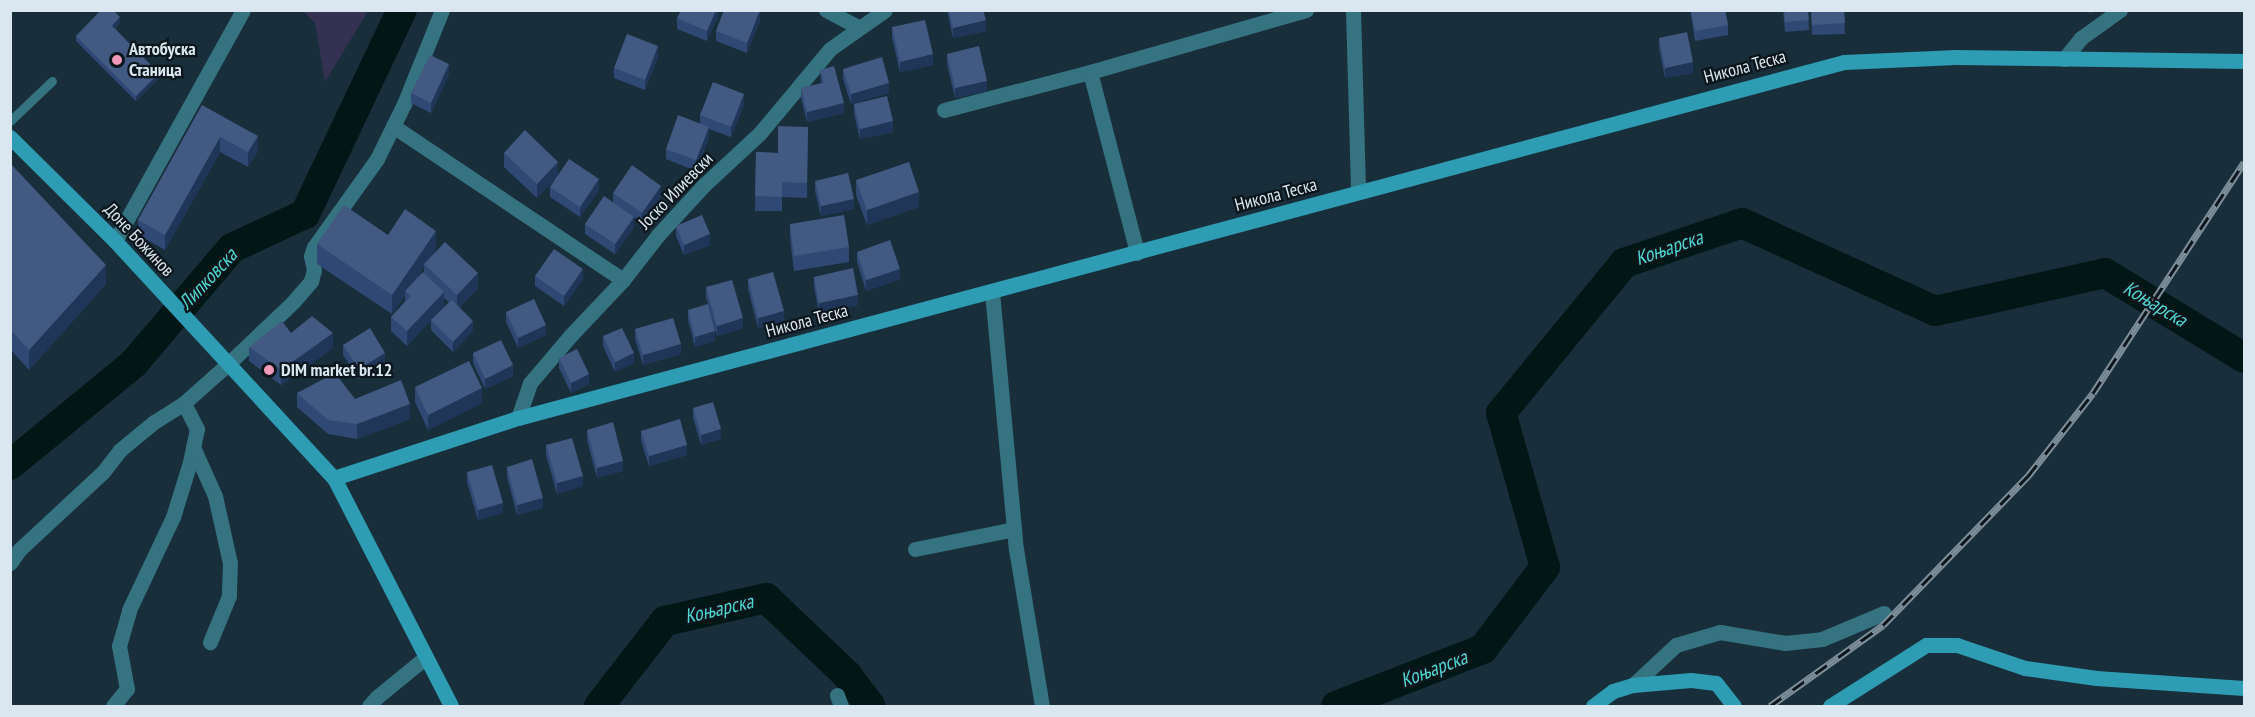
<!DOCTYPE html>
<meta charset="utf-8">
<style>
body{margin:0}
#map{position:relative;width:2255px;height:717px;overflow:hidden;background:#182e3b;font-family:"PT Sans Narrow",sans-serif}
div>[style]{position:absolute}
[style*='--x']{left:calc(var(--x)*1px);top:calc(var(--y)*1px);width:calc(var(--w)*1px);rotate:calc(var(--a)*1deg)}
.green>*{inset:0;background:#343153}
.river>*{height:30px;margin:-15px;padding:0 15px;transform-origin:15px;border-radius:15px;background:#001716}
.lane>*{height:9px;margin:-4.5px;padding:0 4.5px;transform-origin:4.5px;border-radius:4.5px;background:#367381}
.street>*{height:15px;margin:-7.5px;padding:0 7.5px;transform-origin:7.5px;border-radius:7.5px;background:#367381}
.secondary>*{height:15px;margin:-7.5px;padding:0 7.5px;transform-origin:7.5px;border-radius:7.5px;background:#2e9cb2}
.rail>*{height:7px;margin-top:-3.5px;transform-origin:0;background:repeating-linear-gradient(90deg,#0b151b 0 14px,#7d8e99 0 28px);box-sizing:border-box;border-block:2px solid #7d8e99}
.wall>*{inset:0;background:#304874}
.shaded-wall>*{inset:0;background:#1f3658}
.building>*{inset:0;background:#425982}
.dots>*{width:16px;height:16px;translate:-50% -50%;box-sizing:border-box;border:3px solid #0b151b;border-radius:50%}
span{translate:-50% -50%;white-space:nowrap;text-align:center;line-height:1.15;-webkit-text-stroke:4.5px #0b151b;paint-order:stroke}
.poi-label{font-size:18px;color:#dae7f0;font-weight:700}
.left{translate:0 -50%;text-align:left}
.street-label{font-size:18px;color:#dae7f0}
.water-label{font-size:20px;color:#4ed8d2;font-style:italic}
.frame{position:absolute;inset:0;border:12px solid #dae7f0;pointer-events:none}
</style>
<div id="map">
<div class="green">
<div style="clip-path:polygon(303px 11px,368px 11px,325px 82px,315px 23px)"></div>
</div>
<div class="river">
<div style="--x:10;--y:465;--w:161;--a:-39.4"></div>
<div style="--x:134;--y:363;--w:151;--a:-49.6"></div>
<div style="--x:232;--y:248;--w:81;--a:-25"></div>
<div style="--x:305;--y:214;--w:226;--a:-64.6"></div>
<div style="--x:599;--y:706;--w:108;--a:-52.2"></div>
<div style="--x:665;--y:621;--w:104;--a:-12.8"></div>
<div style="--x:766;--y:598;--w:112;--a:43.5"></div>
<div style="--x:847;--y:675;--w:39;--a:53"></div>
<div style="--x:1336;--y:706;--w:158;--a:-21.2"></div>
<div style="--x:1483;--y:649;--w:103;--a:-52.9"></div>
<div style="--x:1545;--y:567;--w:160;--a:-105.9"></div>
<div style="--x:1501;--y:413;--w:194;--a:-50.6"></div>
<div style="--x:1624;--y:263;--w:125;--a:-18.7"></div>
<div style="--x:1742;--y:223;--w:212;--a:24.5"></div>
<div style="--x:1935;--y:311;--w:174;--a:-12.6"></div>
<div style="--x:2105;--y:273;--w:163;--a:31.4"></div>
</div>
<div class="lane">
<div style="--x:10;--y:121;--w:58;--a:-43.6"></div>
</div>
<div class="street">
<div style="--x:826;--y:10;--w:36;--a:28"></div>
<div style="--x:1353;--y:10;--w:182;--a:88.4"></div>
<div style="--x:2064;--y:59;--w:27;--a:-51"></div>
<div style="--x:2081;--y:38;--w:48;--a:-35.7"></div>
<div style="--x:1090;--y:72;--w:187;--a:75.4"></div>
<div style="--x:944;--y:110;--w:151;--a:-14.6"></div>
<div style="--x:1090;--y:72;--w:225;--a:-16"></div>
<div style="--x:393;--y:126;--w:277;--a:33.8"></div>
<div style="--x:115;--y:241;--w:264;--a:-61"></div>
<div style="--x:992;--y:292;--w:258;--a:84.7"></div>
<div style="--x:1016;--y:549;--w:159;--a:80.6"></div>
<div style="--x:518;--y:418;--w:37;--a:-71"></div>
<div style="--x:530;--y:383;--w:62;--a:-49.6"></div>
<div style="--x:570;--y:336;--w:77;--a:-46.6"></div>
<div style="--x:623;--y:280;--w:57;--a:-52.1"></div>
<div style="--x:658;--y:235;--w:68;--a:-47.4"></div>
<div style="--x:704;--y:185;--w:76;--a:-42.9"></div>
<div style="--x:760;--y:133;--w:109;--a:-50.2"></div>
<div style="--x:830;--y:49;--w:67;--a:-35.3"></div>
<div style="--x:193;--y:447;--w:54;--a:65.8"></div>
<div style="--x:215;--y:496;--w:69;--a:77.4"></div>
<div style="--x:230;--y:563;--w:33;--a:92"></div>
<div style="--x:229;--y:596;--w:50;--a:112.4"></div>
<div style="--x:915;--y:549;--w:101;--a:-11.4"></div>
<div style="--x:10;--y:563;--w:16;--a:-55"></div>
<div style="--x:19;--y:550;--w:115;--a:-42.9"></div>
<div style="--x:103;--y:472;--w:28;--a:-52"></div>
<div style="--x:120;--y:450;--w:44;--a:-39.5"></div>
<div style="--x:154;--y:422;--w:36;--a:-32"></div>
<div style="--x:184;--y:403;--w:60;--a:-41.6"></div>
<div style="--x:229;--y:363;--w:88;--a:-43.6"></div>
<div style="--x:293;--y:302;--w:28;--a:-49"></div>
<div style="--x:311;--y:281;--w:11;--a:-75"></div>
<div style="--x:314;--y:270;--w:14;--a:-102"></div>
<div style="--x:311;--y:256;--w:9;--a:-72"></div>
<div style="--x:314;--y:247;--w:108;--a:-54.4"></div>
<div style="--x:377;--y:159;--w:61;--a:-63.9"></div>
<div style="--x:404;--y:104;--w:101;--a:-68"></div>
<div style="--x:1633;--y:685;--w:59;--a:-42.9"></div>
<div style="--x:1676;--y:645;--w:46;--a:-16.5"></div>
<div style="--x:1720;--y:632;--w:66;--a:9.6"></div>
<div style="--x:1785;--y:643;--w:37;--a:-6"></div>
<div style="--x:1822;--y:639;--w:67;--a:-22.8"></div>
<div style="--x:837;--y:695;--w:12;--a:70"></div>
<div style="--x:113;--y:706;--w:22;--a:-51"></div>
<div style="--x:127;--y:689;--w:44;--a:-100.5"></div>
<div style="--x:119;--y:646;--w:37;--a:-74"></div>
<div style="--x:129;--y:610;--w:103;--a:-64.7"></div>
<div style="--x:173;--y:517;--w:58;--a:-72.8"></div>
<div style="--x:190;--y:462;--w:34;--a:-78"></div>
<div style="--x:197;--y:429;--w:29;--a:-117"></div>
<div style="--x:369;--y:706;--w:12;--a:-48"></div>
<div style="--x:377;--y:697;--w:63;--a:-39.2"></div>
</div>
<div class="secondary">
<div style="--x:10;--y:137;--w:148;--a:44.7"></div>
<div style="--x:115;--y:241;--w:323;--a:47.3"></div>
<div style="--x:334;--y:478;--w:256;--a:62.8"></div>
<div style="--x:334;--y:478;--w:194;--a:-18.1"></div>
<div style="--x:518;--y:418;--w:1373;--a:-15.03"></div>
<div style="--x:1844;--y:62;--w:112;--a:-2.6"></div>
<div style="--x:1956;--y:57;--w:288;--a:0.8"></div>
<div style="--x:1593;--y:706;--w:25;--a:-37"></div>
<div style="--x:1613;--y:691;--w:21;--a:-17"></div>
<div style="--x:1633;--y:685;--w:58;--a:-4.9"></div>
<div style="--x:1691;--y:680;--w:25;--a:7"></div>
<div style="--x:1716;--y:683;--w:29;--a:52"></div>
<div style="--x:1830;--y:706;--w:114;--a:-32.4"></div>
<div style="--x:1926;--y:645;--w:31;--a:0"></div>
<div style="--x:1957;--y:645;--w:72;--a:18.7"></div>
<div style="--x:2025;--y:668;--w:72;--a:8"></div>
<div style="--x:2096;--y:678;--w:148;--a:3.9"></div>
</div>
<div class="rail">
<div style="--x:1770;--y:706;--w:139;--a:-35.6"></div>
<div style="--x:1883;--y:625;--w:208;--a:-45.8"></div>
<div style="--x:2028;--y:476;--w:105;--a:-51.9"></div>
<div style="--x:2093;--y:393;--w:276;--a:-56.8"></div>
</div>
<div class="wall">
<div style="clip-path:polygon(718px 10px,718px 16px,707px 41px,677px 29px,677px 18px)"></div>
<div style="clip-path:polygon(947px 10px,983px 10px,986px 31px,953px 38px)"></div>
<div style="clip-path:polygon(1690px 10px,1725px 10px,1728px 25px,1728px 35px,1695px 41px)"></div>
<div style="clip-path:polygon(1783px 10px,1808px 10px,1809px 30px,1785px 32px)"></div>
<div style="clip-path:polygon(1811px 10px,1844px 10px,1845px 34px,1812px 35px)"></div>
<div style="clip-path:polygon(2080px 10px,2092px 10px,2092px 13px)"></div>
<div style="clip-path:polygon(760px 20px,747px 53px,716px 41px,716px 31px)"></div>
<div style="clip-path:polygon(120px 23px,115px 28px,159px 78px,136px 101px,76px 41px,76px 36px)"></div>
<div style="clip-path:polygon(892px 27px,933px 65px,900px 72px,892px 37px)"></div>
<div style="clip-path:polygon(1659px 38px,1693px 73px,1665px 78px,1659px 48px)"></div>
<div style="clip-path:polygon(947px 54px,987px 91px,955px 98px,947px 64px)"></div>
<div style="clip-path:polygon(658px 57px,645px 90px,614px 78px,614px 68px)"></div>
<div style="clip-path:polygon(843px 69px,889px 93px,851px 104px,843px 79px)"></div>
<div style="clip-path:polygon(820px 70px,844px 113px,807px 122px,801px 98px,801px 88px,821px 83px)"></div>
<div style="clip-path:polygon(449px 74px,431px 113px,411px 103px,411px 93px)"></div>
<div style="clip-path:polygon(744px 104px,731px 137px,709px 129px,709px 137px,696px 171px,666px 159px,666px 149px,700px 124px,700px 115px)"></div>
<div style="clip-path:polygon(854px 104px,893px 132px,860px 139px,854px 114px)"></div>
<div style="clip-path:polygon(202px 105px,258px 151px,248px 167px,220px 152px,165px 250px,138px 235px,138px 220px)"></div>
<div style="clip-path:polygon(808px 127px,807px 198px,782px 197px,782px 211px,755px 211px,756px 152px,778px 153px)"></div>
<div style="clip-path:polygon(504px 153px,558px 176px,599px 190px,580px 217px,550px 197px,550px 187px,557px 177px,537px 198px,504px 167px)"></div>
<div style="clip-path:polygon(10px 163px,106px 284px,29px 370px,10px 349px)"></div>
<div style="clip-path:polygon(856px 180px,919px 207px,867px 225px,856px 195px)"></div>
<div style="clip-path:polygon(815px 181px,854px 209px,821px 216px,815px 191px)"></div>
<div style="clip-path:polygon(613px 193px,661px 196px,642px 223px,634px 217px,634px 227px,615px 254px,585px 234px,585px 224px,613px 202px)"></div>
<div style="clip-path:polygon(790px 224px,849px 247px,849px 262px,794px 271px,790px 239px)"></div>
<div style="clip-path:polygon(676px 226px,710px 245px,684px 255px,676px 236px)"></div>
<div style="clip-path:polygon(evenodd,388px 235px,436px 250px,431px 256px,478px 288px,460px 307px,473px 331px,453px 352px,431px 330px,431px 320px,449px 302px,444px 298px,444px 306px,407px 346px,391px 331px,391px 317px,405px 301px,405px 295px,392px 314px,317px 264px,317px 244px,388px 235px,424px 267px,424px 273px,416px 280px,424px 267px)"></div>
<div style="clip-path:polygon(857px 252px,900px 279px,866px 291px,857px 262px)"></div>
<div style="clip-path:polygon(535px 276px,583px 279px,564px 306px,535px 286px)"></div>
<div style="clip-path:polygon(814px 277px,858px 305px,819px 313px,814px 287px)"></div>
<div style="clip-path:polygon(748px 279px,784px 321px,758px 328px,748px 289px)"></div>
<div style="clip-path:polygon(706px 287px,743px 328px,717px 336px,706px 297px)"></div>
<div style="clip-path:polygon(688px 310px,715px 341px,695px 347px,688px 320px)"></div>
<div style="clip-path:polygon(506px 312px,546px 335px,518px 348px,506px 322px)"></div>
<div style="clip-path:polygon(635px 329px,681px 354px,643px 365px,635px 339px)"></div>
<div style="clip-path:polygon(291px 333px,333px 348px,281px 385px,249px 361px,249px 347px)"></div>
<div style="clip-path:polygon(603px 336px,634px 363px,615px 372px,603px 346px)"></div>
<div style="clip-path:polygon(343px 345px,385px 363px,359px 379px,343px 355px)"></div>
<div style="clip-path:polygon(473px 353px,513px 376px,485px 389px,473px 363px)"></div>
<div style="clip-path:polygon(559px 358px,589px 384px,571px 393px,559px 368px)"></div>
<div style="clip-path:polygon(415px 387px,482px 403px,428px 430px,415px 402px)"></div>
<div style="clip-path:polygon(297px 393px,355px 399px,410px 419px,357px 439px,328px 434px,297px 407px)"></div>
<div style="clip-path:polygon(693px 408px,721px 439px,701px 445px,693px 418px)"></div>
<div style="clip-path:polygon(587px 430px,623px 471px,597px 478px,587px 440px)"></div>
<div style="clip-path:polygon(641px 431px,687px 455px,649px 466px,641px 441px)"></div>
<div style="clip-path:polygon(546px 445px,583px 486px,557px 494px,546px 455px)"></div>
<div style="clip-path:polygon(507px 467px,543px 508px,517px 515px,507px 477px)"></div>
<div style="clip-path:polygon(467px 472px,503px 513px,478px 520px,467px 482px)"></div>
</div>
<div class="shaded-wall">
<div style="clip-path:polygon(716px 10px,718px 10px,718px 16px,707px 41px,707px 31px)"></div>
<div style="clip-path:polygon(760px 10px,760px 20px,747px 53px,747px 43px)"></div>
<div style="clip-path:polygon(120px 17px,120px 23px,112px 31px,112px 26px)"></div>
<div style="clip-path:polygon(986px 20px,986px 31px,953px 38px,953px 28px)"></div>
<div style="clip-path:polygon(658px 46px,658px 57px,645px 90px,645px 80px)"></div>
<div style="clip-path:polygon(933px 54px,933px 65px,900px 72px,900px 62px)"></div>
<div style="clip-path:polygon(1693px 62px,1693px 73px,1665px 78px,1665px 68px)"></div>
<div style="clip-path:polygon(449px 64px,449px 74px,431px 113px,431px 103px)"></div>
<div style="clip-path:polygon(159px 73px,159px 78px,136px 101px,136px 96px)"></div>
<div style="clip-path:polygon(987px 81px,987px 91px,955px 98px,955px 88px)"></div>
<div style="clip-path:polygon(889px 83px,889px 93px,851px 104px,851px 94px)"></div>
<div style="clip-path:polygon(744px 94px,744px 104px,731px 137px,731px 127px)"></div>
<div style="clip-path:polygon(844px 103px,844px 113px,807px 122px,807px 112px)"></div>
<div style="clip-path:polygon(893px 121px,893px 132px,860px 139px,860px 129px)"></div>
<div style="clip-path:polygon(709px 127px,709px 137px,696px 171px,696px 160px)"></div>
<div style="clip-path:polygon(258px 136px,258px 151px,248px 167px,248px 152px)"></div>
<div style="clip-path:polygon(220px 137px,220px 152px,165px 250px,165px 235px)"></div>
<div style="clip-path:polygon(558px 162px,558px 176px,537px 198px,537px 184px)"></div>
<div style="clip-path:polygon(599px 179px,599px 190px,580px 217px,580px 207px)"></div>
<div style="clip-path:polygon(661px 186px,661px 196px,642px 223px,642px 213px)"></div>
<div style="clip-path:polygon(919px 192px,919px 207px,867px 225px,867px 210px)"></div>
<div style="clip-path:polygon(854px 199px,854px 209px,821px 216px,821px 206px)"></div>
<div style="clip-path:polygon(634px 217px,634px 227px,615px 254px,615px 244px)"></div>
<div style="clip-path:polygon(436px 231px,436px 250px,425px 265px,424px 264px,424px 267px,407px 292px,405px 291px,405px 295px,392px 314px,392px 295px)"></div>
<div style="clip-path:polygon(710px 234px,710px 245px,684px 255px,684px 245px)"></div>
<div style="clip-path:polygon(106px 265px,106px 284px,29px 370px,29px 350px)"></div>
<div style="clip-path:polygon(583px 269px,583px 279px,564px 306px,564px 296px)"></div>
<div style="clip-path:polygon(900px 269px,900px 279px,866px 291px,866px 280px)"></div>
<div style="clip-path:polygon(478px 273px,478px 288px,457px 310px,457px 295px)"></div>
<div style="clip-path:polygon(444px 292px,444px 306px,407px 346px,407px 331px)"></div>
<div style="clip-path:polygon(858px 295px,858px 305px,819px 313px,819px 303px)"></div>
<div style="clip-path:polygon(784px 311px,784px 321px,758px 328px,758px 318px)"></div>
<div style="clip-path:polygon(743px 318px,743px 328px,717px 336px,717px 326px)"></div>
<div style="clip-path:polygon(473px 321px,473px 331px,453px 352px,453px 342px)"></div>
<div style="clip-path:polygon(546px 325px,546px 335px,518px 348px,518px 338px)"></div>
<div style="clip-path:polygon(715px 331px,715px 341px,695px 347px,695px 337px)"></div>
<div style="clip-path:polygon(333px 333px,333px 348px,281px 385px,281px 370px)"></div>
<div style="clip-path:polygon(681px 344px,681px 354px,643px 365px,643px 355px)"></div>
<div style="clip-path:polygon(385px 353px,385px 363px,359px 379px,359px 369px)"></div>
<div style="clip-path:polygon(634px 353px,634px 363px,615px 372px,615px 362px)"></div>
<div style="clip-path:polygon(513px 365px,513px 376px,485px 389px,485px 379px)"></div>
<div style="clip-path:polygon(589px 374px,589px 384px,571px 393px,571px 383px)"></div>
<div style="clip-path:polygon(482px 388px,482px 403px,428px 430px,428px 415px)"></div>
<div style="clip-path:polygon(410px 404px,410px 419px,357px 439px,357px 424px)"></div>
<div style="clip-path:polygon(721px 429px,721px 439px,701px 445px,701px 435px)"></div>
<div style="clip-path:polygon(687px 445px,687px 455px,649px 466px,649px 456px)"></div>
<div style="clip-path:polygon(623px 461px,623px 471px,597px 478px,597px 468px)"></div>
<div style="clip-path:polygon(583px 476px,583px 486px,557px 494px,557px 483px)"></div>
<div style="clip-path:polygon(543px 498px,543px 508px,517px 515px,517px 505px)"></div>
<div style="clip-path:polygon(503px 503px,503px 513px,478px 520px,478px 510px)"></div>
</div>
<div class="building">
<div style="clip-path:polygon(101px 10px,113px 10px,120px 17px,112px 26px,159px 73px,136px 96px,76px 36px)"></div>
<div style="clip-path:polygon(681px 10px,716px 10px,707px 31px,677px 18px)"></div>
<div style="clip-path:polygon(724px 10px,760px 10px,747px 43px,716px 31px)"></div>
<div style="clip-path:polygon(949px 10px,983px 10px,986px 20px,953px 28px)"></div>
<div style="clip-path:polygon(1691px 10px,1725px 10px,1728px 25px,1695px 31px)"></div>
<div style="clip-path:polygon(1784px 10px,1808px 10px,1809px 20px,1785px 22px)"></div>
<div style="clip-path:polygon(1811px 10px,1844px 10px,1845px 23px,1812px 25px)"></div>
<div style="clip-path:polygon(925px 20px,933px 54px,900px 62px,892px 27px)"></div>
<div style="clip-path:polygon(1687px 32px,1693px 62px,1665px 68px,1659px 38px)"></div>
<div style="clip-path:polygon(627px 34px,658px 46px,645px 80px,614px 68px)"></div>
<div style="clip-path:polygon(979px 46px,987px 81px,955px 88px,947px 54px)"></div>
<div style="clip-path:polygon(430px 55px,449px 64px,431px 103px,411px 93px)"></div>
<div style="clip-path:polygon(882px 57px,889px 83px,851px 94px,843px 69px)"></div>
<div style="clip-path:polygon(834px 66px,844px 103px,807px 112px,801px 88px,824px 83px,820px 70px)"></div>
<div style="clip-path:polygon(713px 82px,744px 94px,731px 127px,700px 115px)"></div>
<div style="clip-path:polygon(887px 96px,893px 121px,860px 129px,854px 104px)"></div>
<div style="clip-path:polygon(202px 105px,258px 136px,248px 152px,220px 137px,165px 235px,138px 220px)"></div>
<div style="clip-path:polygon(678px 115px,709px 127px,696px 160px,666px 149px)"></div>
<div style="clip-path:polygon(778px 126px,808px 127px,807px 183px,782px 182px,782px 197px,755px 196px,756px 152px,778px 153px)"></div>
<div style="clip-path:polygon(525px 130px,558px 162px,537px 184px,504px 153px)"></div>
<div style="clip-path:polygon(569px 159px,599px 179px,580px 207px,550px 187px)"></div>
<div style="clip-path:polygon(909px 162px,919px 192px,867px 210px,856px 180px)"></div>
<div style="clip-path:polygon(10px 163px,106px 265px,29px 350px,10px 329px)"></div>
<div style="clip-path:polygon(632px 165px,661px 186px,642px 213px,613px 193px)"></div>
<div style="clip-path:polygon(848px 173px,854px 199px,821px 206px,815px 181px)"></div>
<div style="clip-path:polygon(604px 196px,634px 217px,615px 244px,585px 224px)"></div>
<div style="clip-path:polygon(344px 205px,388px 235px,405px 209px,436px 231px,392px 295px,317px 244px)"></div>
<div style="clip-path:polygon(702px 215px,710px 234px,684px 245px,676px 226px)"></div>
<div style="clip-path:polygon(844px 215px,849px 247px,794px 256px,790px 224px)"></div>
<div style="clip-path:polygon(890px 240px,900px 269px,866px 280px,857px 252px)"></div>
<div style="clip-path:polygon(445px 242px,478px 273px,457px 295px,424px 264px)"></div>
<div style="clip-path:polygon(554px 249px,583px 269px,564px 296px,535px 276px)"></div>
<div style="clip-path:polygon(853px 268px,858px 295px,819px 303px,814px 277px)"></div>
<div style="clip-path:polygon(423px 272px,444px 292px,407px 331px,391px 317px,411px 296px,405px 291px)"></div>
<div style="clip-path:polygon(773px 272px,784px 311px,758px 318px,748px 279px)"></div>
<div style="clip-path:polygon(732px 280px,743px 318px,717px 326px,706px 287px)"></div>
<div style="clip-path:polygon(534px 299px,546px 325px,518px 338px,506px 312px)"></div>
<div style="clip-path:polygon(452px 300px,473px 321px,453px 342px,431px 320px)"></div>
<div style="clip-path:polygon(708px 304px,715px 331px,695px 337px,688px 310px)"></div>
<div style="clip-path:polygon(312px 316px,333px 333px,281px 370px,249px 347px,282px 321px,291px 333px)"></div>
<div style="clip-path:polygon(673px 318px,681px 344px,643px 355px,635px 329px)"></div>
<div style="clip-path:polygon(370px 328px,385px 353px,359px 369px,343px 345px)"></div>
<div style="clip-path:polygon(622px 328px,634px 353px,615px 362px,603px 336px)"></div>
<div style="clip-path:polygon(501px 340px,513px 365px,485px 379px,473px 353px)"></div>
<div style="clip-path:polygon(577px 349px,589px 374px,571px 383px,559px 358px)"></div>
<div style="clip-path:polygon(469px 361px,482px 388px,428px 415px,415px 387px)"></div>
<div style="clip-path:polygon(335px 373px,355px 399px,401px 380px,410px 404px,357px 424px,328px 420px,297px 393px)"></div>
<div style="clip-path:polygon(713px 402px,721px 429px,701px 435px,693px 408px)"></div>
<div style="clip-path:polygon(680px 419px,687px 445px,649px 456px,641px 431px)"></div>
<div style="clip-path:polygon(613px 422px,623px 461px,597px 468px,587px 430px)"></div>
<div style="clip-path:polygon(572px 438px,583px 476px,557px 483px,546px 445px)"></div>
<div style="clip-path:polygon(532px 459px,543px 498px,517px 505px,507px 467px)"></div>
<div style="clip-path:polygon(492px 465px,503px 503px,478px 510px,467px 472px)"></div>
</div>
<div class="dots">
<div style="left:117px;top:60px;background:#ef9ab8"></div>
<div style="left:269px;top:370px;background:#ef9ab8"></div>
</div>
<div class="poi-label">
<span class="left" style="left:129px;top:60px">Автобуска<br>Станица</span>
<span class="left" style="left:281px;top:370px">DIM market br.12</span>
</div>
<div class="street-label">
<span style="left:1745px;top:67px;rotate:-15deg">Никола Теска</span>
<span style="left:676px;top:191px;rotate:-46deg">Јоско Илиевски</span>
<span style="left:1276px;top:195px;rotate:-15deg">Никола Теска</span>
<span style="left:139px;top:240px;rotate:47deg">Доне Божинов</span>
<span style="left:807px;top:321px;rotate:-15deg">Никола Теска</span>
</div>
<div class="water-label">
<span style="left:1669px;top:248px;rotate:-19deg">Коњарска</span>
<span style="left:208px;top:279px;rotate:-47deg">Липковска</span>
<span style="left:2155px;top:304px;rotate:31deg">Коњарска</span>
<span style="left:719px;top:609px;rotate:-13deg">Коњарска</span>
<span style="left:1434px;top:669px;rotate:-21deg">Коњарска</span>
</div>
<div class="frame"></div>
</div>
